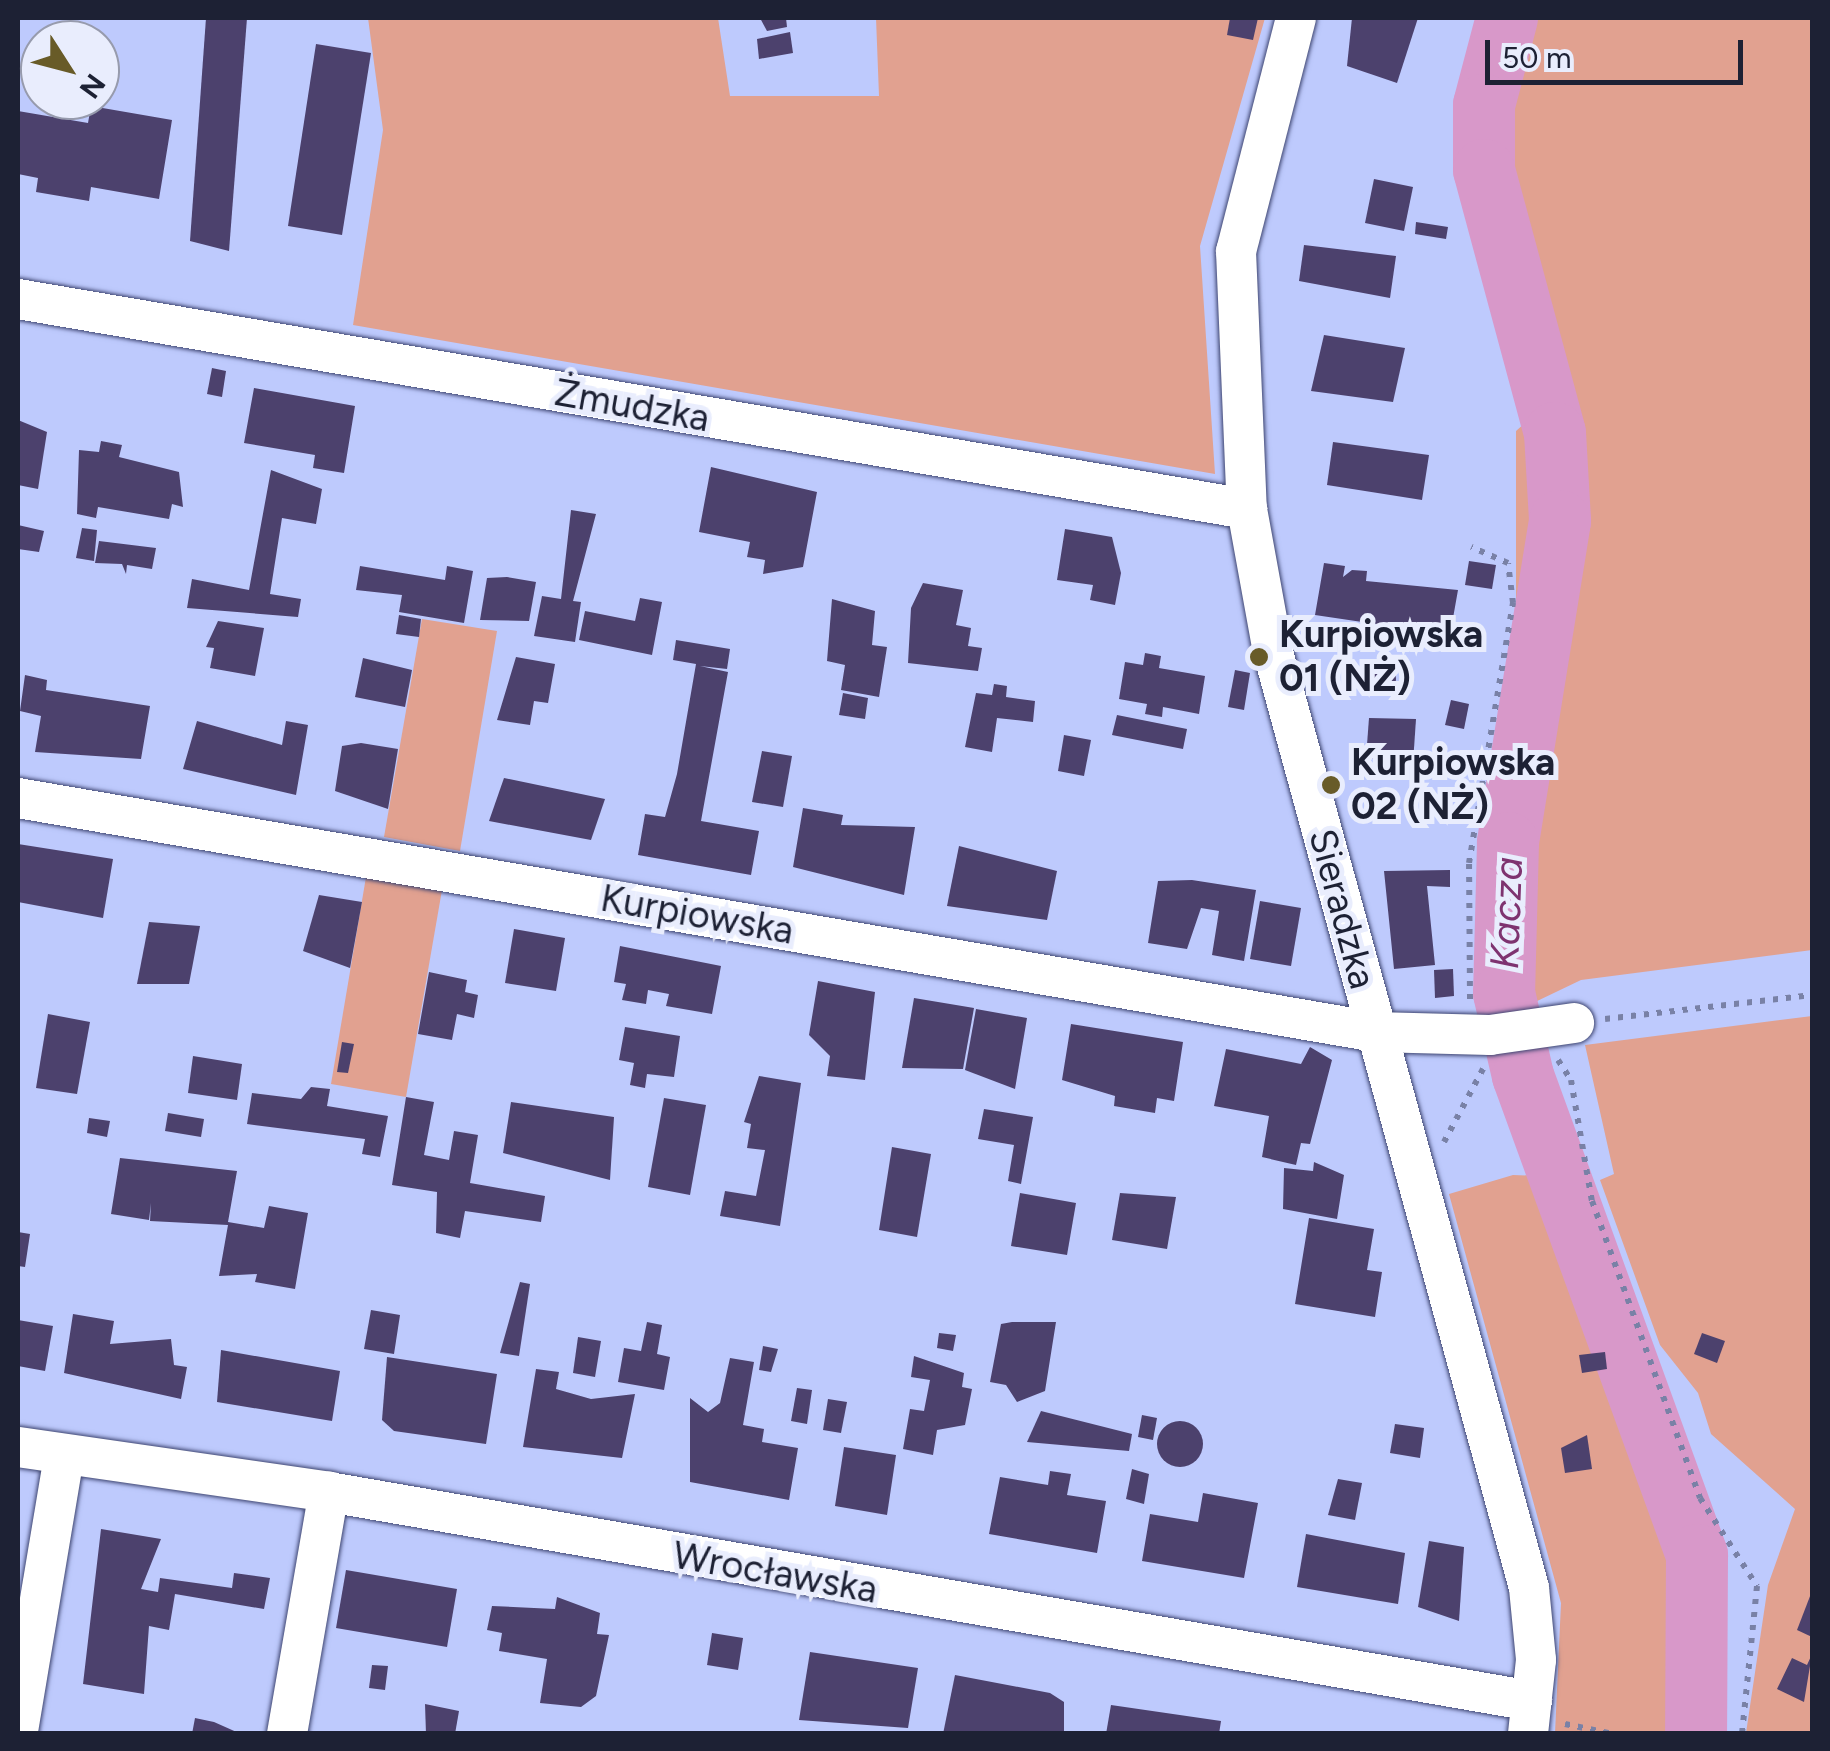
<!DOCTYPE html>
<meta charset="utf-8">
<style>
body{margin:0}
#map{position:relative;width:1830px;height:1751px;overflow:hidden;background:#becafd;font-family:Figtree,sans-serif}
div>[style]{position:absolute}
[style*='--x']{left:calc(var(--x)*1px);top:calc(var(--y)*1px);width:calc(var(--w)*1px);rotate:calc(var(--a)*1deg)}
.green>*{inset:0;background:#e1a190}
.river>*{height:62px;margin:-31px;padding:0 31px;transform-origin:31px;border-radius:31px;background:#d898c9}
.building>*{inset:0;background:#4c416d}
.round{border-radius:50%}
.path>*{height:6px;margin-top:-3px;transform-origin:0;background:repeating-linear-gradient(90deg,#7981a6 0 5px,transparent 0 13px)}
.roads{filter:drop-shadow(0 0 2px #3e4571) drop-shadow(0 0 2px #3e4571)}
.minor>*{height:40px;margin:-20px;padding:0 20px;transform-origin:20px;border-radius:20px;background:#fff}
.dots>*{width:28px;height:28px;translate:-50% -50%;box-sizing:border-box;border:5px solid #e9edfd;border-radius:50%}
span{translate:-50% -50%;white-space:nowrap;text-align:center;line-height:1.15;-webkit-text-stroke:10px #e9edfd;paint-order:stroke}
.street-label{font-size:38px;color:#1d2134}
.poi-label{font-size:38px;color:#1d2134;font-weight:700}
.left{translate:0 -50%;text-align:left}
.water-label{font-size:40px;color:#7e3370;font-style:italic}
.frame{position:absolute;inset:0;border:20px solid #1d2134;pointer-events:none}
.north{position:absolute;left:20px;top:20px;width:100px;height:100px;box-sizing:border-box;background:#e9edfd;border:2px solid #979bad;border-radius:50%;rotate:126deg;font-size:28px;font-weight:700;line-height:40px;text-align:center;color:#1d2134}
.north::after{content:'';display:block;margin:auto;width:35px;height:45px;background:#685b28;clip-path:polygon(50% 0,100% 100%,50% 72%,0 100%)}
.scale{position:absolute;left:1485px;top:40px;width:258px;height:45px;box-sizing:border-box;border:5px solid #1d2134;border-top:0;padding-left:12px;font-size:30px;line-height:35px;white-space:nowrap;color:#1d2134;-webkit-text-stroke:8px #e9edfd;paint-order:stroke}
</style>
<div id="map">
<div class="green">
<div style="clip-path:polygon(368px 18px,718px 18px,730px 96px,879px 96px,876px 18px,1265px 18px,1200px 246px,1215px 474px,353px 325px,383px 130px)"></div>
<div style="clip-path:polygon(1489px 18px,1812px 18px,1812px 950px,1581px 980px,1533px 1003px,1529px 938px,1550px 669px,1516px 689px,1516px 431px,1526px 422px,1463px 181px,1459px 113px)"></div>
<div style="clip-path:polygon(422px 619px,497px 631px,460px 851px,384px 837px)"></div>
<div style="clip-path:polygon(366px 877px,442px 890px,406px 1097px,331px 1084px)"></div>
<div style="clip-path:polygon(1812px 1016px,1812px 1733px,1746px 1733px,1768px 1585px,1795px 1509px,1711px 1434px,1698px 1393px,1660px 1345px,1600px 1180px,1614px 1174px,1585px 1045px)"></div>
<div style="clip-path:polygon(1513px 1175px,1544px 1176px,1686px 1560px,1680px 1733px,1555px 1733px,1561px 1603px,1449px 1194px)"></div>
</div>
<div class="river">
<div style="--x:1507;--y:18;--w:90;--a:104.8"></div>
<div style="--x:1484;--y:105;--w:65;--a:90"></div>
<div style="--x:1484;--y:170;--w:272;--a:74.9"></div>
<div style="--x:1555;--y:433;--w:88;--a:86.7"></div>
<div style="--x:1560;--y:521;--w:326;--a:99.2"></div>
<div style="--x:1508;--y:843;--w:150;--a:91.5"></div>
<div style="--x:1504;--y:993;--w:85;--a:77.1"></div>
<div style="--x:1523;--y:1076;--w:510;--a:70.04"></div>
<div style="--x:1697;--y:1555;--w:179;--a:90.3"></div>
</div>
<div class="building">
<div style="clip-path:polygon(206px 18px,247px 18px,229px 251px,190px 241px)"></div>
<div style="clip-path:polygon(760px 18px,786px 18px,787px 27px,767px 31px)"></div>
<div style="clip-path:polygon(1230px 18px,1258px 18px,1253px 40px,1227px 35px)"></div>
<div style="clip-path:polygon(1352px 18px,1418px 18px,1397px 83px,1347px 66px)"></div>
<div style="clip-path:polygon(790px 32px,793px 53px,759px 59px,757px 39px)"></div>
<div style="clip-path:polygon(316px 44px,371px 53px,342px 235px,288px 226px)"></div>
<div style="clip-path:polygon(91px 106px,172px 120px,159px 199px,91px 187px,89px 201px,36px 192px,38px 178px,18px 174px,18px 111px,88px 123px)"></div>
<div style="clip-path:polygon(1374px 179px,1413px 187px,1404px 231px,1365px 223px)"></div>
<div style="clip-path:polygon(1416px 222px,1448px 227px,1446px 239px,1415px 234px)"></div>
<div style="clip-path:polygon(1304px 245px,1396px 256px,1390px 298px,1299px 281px)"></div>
<div style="clip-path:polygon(1324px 335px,1405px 348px,1393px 402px,1311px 391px)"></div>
<div style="clip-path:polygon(212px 368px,226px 371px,222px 397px,207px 394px)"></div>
<div style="clip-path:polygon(254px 388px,355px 406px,344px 473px,313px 468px,315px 455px,244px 443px)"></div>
<div style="clip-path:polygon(18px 420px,47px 432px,38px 489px,18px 485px)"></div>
<div style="clip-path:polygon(101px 441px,122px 445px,119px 457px,179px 472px,183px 507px,172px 504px,169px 519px,98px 507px,96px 518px,77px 514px,79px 450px,99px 452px)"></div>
<div style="clip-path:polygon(1333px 442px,1429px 455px,1422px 500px,1327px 485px)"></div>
<div style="clip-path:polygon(711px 467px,817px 492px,803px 567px,763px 574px,765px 560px,747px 557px,750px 542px,699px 532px)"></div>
<div style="clip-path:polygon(271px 470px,322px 489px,316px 524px,282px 518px,270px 594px,301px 599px,298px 617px,187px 608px,192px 579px,249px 590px)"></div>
<div style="clip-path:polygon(571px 510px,596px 514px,573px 601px,581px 602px,575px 642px,534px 636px,542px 596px,561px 599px)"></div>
<div style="clip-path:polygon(18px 525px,44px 531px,39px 552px,18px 549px)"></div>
<div style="clip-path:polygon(82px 528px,97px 530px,94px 561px,76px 558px)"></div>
<div style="clip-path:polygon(1065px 529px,1112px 537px,1121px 573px,1115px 605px,1090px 600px,1093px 585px,1057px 580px)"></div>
<div style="clip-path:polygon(99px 541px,156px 548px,152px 569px,127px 565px,126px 574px,122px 564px,95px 563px)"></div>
<div style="clip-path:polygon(1469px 561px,1496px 565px,1492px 589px,1465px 585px)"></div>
<div style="clip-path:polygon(1324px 563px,1345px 566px,1343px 577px,1352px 570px,1367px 571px,1366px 581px,1458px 590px,1450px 635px,1315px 615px)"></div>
<div style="clip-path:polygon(360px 566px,445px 580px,447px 566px,473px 571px,464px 623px,399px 612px,402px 595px,356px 590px)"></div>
<div style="clip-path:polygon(507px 577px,536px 582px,529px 621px,480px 620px,487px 578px)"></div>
<div style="clip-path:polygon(923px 583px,963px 590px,956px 625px,971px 628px,968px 646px,982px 648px,978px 671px,908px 663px,911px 608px)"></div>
<div style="clip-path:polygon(640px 598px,662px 602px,652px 655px,579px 640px,585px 611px,635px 621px)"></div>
<div style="clip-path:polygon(832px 599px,875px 611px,872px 645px,887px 647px,879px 697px,841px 690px,845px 665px,827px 661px)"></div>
<div style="clip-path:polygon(399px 615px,421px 619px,419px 637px,396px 634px)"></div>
<div style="clip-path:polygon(218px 621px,264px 628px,255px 676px,210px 668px,214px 648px,206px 647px)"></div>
<div style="clip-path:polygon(676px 640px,730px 649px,727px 669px,700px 666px,728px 672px,701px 821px,759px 831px,751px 875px,638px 855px,645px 814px,665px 817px,677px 774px,696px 664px,673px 660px)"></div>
<div style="clip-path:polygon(1145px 653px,1161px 656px,1159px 668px,1205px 676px,1199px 714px,1163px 707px,1162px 717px,1145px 714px,1147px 704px,1119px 699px,1125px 662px,1143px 665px)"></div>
<div style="clip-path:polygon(516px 657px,555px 664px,548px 703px,534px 701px,530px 725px,497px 720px)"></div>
<div style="clip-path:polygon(363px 658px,412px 670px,405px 707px,355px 697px)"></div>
<div class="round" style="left:1368px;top:665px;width:28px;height:28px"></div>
<div style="clip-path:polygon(1235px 670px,1250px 673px,1244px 710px,1228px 707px)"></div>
<div style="clip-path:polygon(25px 675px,47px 680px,46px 690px,150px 706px,141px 759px,35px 752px,41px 716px,20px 711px)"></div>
<div style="clip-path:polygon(994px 684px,1007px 686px,1006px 697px,1035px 701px,1033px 722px,997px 718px,992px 752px,965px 747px,976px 693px,992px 695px)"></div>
<div style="clip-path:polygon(843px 693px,868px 698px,865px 719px,839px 715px)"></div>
<div style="clip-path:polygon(1451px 700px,1469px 704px,1464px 729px,1445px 725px)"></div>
<div style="clip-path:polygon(1117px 715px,1187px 729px,1183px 749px,1112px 735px)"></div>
<div style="clip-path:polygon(1369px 718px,1416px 719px,1413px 763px,1366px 758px)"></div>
<div style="clip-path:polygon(197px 721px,282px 745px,286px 721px,308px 725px,296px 795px,183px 769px)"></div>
<div style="clip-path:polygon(1064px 735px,1091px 740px,1084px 776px,1058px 771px)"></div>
<div style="clip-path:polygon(361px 743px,398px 749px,388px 809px,335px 791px,342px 746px)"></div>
<div style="clip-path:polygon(762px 751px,792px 756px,783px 807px,752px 802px)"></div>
<div style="clip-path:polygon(504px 778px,605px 799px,591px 840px,489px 821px)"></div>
<div style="clip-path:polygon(803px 808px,843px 815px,841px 825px,915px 827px,904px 895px,793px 867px)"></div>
<div style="clip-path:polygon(18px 844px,113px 859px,103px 918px,18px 902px)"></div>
<div style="clip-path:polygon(959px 846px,1057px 871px,1047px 920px,947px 906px)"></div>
<div style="clip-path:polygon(1450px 870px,1450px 887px,1427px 886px,1435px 965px,1394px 969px,1384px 871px)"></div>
<div style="clip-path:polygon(1192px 880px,1256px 890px,1244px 961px,1212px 955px,1219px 911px,1201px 908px,1187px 949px,1148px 943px,1158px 881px)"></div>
<div style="clip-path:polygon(319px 895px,362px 902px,350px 968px,303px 951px)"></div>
<div style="clip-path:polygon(1260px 901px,1301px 908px,1291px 966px,1250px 959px)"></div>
<div style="clip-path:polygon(149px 922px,200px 926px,189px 984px,137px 984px)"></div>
<div style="clip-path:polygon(514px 929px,565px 938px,556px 991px,505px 983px)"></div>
<div style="clip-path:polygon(620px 946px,721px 966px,712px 1014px,666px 1006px,669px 994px,648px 990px,646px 1004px,622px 1000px,626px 984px,614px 982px)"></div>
<div style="clip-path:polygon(1453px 969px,1454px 996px,1435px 998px,1434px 970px)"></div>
<div style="clip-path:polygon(429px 972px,467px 980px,465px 992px,478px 995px,474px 1018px,457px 1014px,452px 1040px,418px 1034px)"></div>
<div style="clip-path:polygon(818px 981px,875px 992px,865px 1080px,827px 1076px,830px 1056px,809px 1035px)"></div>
<div style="clip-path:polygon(914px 998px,974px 1008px,963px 1069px,902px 1068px)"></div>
<div style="clip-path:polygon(976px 1009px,1027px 1018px,1015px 1089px,965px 1070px)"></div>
<div style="clip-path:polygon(48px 1014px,90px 1022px,77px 1094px,36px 1088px)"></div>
<div style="clip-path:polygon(1071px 1024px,1183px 1042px,1174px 1101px,1157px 1098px,1155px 1113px,1114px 1106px,1115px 1096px,1062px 1080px)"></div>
<div style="clip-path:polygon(625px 1027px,680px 1036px,674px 1077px,647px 1074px,645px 1088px,630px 1085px,634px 1063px,619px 1060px)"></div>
<div style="clip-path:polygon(342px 1042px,354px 1044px,348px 1073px,337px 1072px)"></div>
<div style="clip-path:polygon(1310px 1047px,1332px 1060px,1310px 1144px,1301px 1143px,1296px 1165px,1262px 1157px,1269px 1116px,1214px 1106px,1226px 1049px,1301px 1064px)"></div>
<div style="clip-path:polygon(193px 1056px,242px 1064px,237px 1100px,188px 1093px)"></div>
<div style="clip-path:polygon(759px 1076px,801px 1083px,780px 1226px,720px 1216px,725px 1191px,756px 1196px,765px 1150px,747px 1148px,751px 1124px,744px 1122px)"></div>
<div style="clip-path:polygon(311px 1087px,330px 1089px,327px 1106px,388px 1116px,380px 1157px,362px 1154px,365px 1139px,247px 1124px,252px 1093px,301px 1099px)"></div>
<div style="clip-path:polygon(406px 1097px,434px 1102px,424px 1155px,449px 1160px,454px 1131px,478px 1135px,470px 1183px,545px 1196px,541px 1222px,465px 1211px,460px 1238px,436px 1233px,437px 1192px,392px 1185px)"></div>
<div style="clip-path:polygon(664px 1098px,706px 1105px,690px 1195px,648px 1187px)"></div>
<div style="clip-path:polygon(511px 1102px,614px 1117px,610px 1180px,503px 1153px)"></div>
<div style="clip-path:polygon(984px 1109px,1033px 1117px,1021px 1184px,1008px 1181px,1014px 1145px,978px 1139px)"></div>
<div style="clip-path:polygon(168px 1113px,204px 1119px,201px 1137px,165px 1131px)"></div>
<div style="clip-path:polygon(89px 1118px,110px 1121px,107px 1137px,87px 1133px)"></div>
<div style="clip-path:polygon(892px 1147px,931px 1154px,917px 1237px,879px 1230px)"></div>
<div style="clip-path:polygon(120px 1158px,237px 1171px,228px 1222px,264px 1228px,269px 1206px,308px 1213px,295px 1289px,255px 1282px,257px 1274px,219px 1276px,228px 1225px,150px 1221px,151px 1203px,149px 1220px,111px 1214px)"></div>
<div style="clip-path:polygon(1314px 1162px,1344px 1175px,1337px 1219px,1283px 1209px,1284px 1168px,1313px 1171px)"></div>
<div style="clip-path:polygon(1020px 1193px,1076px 1203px,1067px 1255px,1011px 1246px)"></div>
<div style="clip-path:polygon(1120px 1193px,1176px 1197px,1167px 1249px,1112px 1240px)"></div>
<div style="clip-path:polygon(1309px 1218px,1374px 1229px,1367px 1270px,1382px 1272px,1375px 1317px,1295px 1304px)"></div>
<div style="clip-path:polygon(18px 1232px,30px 1234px,25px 1267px,18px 1266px)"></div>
<div style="clip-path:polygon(520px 1282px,530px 1284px,519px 1356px,500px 1353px)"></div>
<div style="clip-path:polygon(371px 1310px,400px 1315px,394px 1354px,364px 1349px)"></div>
<div style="clip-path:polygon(73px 1314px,114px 1321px,110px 1344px,171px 1339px,174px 1365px,187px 1367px,181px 1399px,64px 1373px)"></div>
<div style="clip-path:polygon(18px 1320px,53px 1326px,45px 1371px,18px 1366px)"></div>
<div style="clip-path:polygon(647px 1322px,662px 1325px,657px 1354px,670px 1357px,664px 1390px,618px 1382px,624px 1348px,641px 1351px)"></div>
<div style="clip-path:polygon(1012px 1322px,1056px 1322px,1045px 1391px,1017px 1402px,1006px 1385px,990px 1382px,1001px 1324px)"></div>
<div style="clip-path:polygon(939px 1333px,956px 1335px,953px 1351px,937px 1348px)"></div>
<div style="clip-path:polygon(1702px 1333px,1725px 1341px,1717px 1363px,1694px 1354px)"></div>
<div style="clip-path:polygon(578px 1337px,601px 1341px,595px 1377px,573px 1373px)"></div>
<div style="clip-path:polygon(763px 1346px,778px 1349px,771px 1372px,759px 1370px)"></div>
<div style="clip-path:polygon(221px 1350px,340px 1371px,332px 1421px,217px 1402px)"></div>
<div style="clip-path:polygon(1605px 1352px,1607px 1369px,1582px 1373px,1579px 1355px)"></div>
<div style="clip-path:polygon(914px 1356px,964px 1373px,962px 1387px,972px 1389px,965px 1425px,937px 1430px,933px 1455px,903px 1449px,910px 1409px,924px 1411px,930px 1380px,911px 1377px)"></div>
<div style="clip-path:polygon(387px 1357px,497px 1374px,486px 1444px,394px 1431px,382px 1420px)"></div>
<div style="clip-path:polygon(730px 1358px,754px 1362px,743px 1425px,764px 1429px,762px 1442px,798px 1448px,789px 1500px,690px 1482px,690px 1398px,708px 1412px,720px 1403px)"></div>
<div style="clip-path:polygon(536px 1369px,559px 1372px,556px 1389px,591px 1399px,635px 1394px,622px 1458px,523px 1447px)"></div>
<div style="clip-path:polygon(797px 1388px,812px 1390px,807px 1424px,791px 1421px)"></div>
<div style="clip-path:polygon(828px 1399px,847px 1402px,841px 1433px,823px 1430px)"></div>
<div style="clip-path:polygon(1041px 1411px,1132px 1434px,1129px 1451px,1027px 1442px)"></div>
<div style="clip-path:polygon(1142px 1415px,1157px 1418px,1153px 1440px,1138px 1437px)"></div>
<div class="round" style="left:1157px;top:1421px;width:46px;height:46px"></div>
<div style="clip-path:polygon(1395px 1424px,1424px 1428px,1420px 1458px,1390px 1453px)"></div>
<div style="clip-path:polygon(1587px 1435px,1592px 1469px,1565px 1473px,1561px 1448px)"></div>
<div style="clip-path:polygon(844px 1447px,896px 1455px,887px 1515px,835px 1506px)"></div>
<div style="clip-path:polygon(1132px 1469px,1149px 1474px,1144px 1504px,1126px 1499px)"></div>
<div style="clip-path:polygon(1050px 1471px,1071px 1474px,1067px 1495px,1106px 1501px,1097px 1553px,989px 1534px,1000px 1477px,1048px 1485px)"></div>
<div style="clip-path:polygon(1338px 1479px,1362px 1483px,1355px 1520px,1328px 1515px)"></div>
<div style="clip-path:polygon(1203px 1493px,1258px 1503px,1244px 1578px,1142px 1561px,1150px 1514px,1198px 1522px)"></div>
<div style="clip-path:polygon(101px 1529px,161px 1539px,141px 1589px,158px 1592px,160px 1578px,232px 1588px,234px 1573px,270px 1578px,264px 1609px,175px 1594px,169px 1630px,149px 1626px,144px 1694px,83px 1684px)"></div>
<div style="clip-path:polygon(1306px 1534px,1405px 1553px,1398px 1604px,1297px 1587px)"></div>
<div style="clip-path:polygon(1429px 1541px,1464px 1547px,1459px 1621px,1418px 1607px)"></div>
<div style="clip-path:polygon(346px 1570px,457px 1589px,447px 1647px,336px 1628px)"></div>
<div style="clip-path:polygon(1812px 1591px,1812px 1637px,1797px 1630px)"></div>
<div style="clip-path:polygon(557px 1597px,600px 1613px,597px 1634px,609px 1635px,596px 1696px,581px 1707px,540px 1703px,547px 1659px,499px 1651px,502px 1633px,487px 1630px,492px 1606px,555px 1609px)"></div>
<div style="clip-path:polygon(712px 1633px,743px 1638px,738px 1670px,707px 1665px)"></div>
<div style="clip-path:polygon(810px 1652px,918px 1668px,908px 1728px,799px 1720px)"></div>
<div style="clip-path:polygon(1812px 1654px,1804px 1702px,1777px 1689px,1792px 1658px,1807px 1665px)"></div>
<div style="clip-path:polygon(372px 1665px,388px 1666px,385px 1690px,369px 1688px)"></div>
<div style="clip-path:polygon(955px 1675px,1050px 1693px,1064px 1702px,1064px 1734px,943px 1734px)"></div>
<div style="clip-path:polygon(425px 1704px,459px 1711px,455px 1734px,426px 1734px)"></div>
<div style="clip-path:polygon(1111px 1705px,1221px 1721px,1219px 1734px,1106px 1734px)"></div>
<div style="clip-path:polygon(195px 1718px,214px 1722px,241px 1734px,192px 1734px)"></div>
</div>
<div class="path">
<div style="--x:1470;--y:999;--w:136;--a:-90.4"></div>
<div style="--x:1469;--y:863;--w:264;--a:-80.4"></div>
<div style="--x:1513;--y:603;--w:40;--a:-97.1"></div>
<div style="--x:1508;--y:563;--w:40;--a:-156.6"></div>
<div style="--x:1605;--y:1019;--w:208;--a:-6.6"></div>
<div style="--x:1558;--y:1060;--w:24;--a:57"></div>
<div style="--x:1571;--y:1080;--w:123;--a:80.2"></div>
<div style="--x:1592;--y:1201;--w:316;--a:70"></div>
<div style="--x:1700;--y:1498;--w:105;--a:57.1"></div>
<div style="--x:1757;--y:1586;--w:149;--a:95.8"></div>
<div style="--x:1444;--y:1142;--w:83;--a:-61.9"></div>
<div style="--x:1565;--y:1724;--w:49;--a:11.8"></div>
</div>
<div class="roads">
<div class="minor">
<div style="--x:1296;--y:18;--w:241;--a:104.4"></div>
<div style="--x:1236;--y:251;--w:258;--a:87.6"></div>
<div style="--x:1247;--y:509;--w:145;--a:79.7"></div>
<div style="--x:1273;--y:652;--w:970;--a:74.7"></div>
<div style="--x:1529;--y:1588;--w:72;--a:84.4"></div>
<div style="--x:1536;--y:1660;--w:74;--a:96.2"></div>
<div style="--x:18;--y:299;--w:1247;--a:9.7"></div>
<div style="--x:18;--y:798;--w:1377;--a:9.78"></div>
<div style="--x:1375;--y:1032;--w:115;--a:1.5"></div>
<div style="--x:1490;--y:1035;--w:85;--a:-8.1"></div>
<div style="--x:18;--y:1447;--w:314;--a:8.2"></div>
<div style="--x:329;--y:1492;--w:1221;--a:9.86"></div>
<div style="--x:18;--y:1731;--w:279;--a:-80.5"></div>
<div style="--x:287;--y:1734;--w:246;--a:-80.2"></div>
</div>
</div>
<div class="dots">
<div style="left:1259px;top:657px;background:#685b28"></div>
<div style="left:1331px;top:785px;background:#685b28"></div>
</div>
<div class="street-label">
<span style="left:632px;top:406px;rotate:10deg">Żmudzka</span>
<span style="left:1342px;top:909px;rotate:75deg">Sieradzka</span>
<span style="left:697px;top:915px;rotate:10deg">Kurpiowska</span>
<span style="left:775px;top:1573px;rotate:10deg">Wrocławska</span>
</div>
<div class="poi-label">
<span class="left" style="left:1279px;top:657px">Kurpiowska<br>01 (NŻ)</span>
<span class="left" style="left:1351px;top:785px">Kurpiowska<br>02 (NŻ)</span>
</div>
<div class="water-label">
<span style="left:1506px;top:913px;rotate:-88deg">Kacza</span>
</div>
<div class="frame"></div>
<div class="north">N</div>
<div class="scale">50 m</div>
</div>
